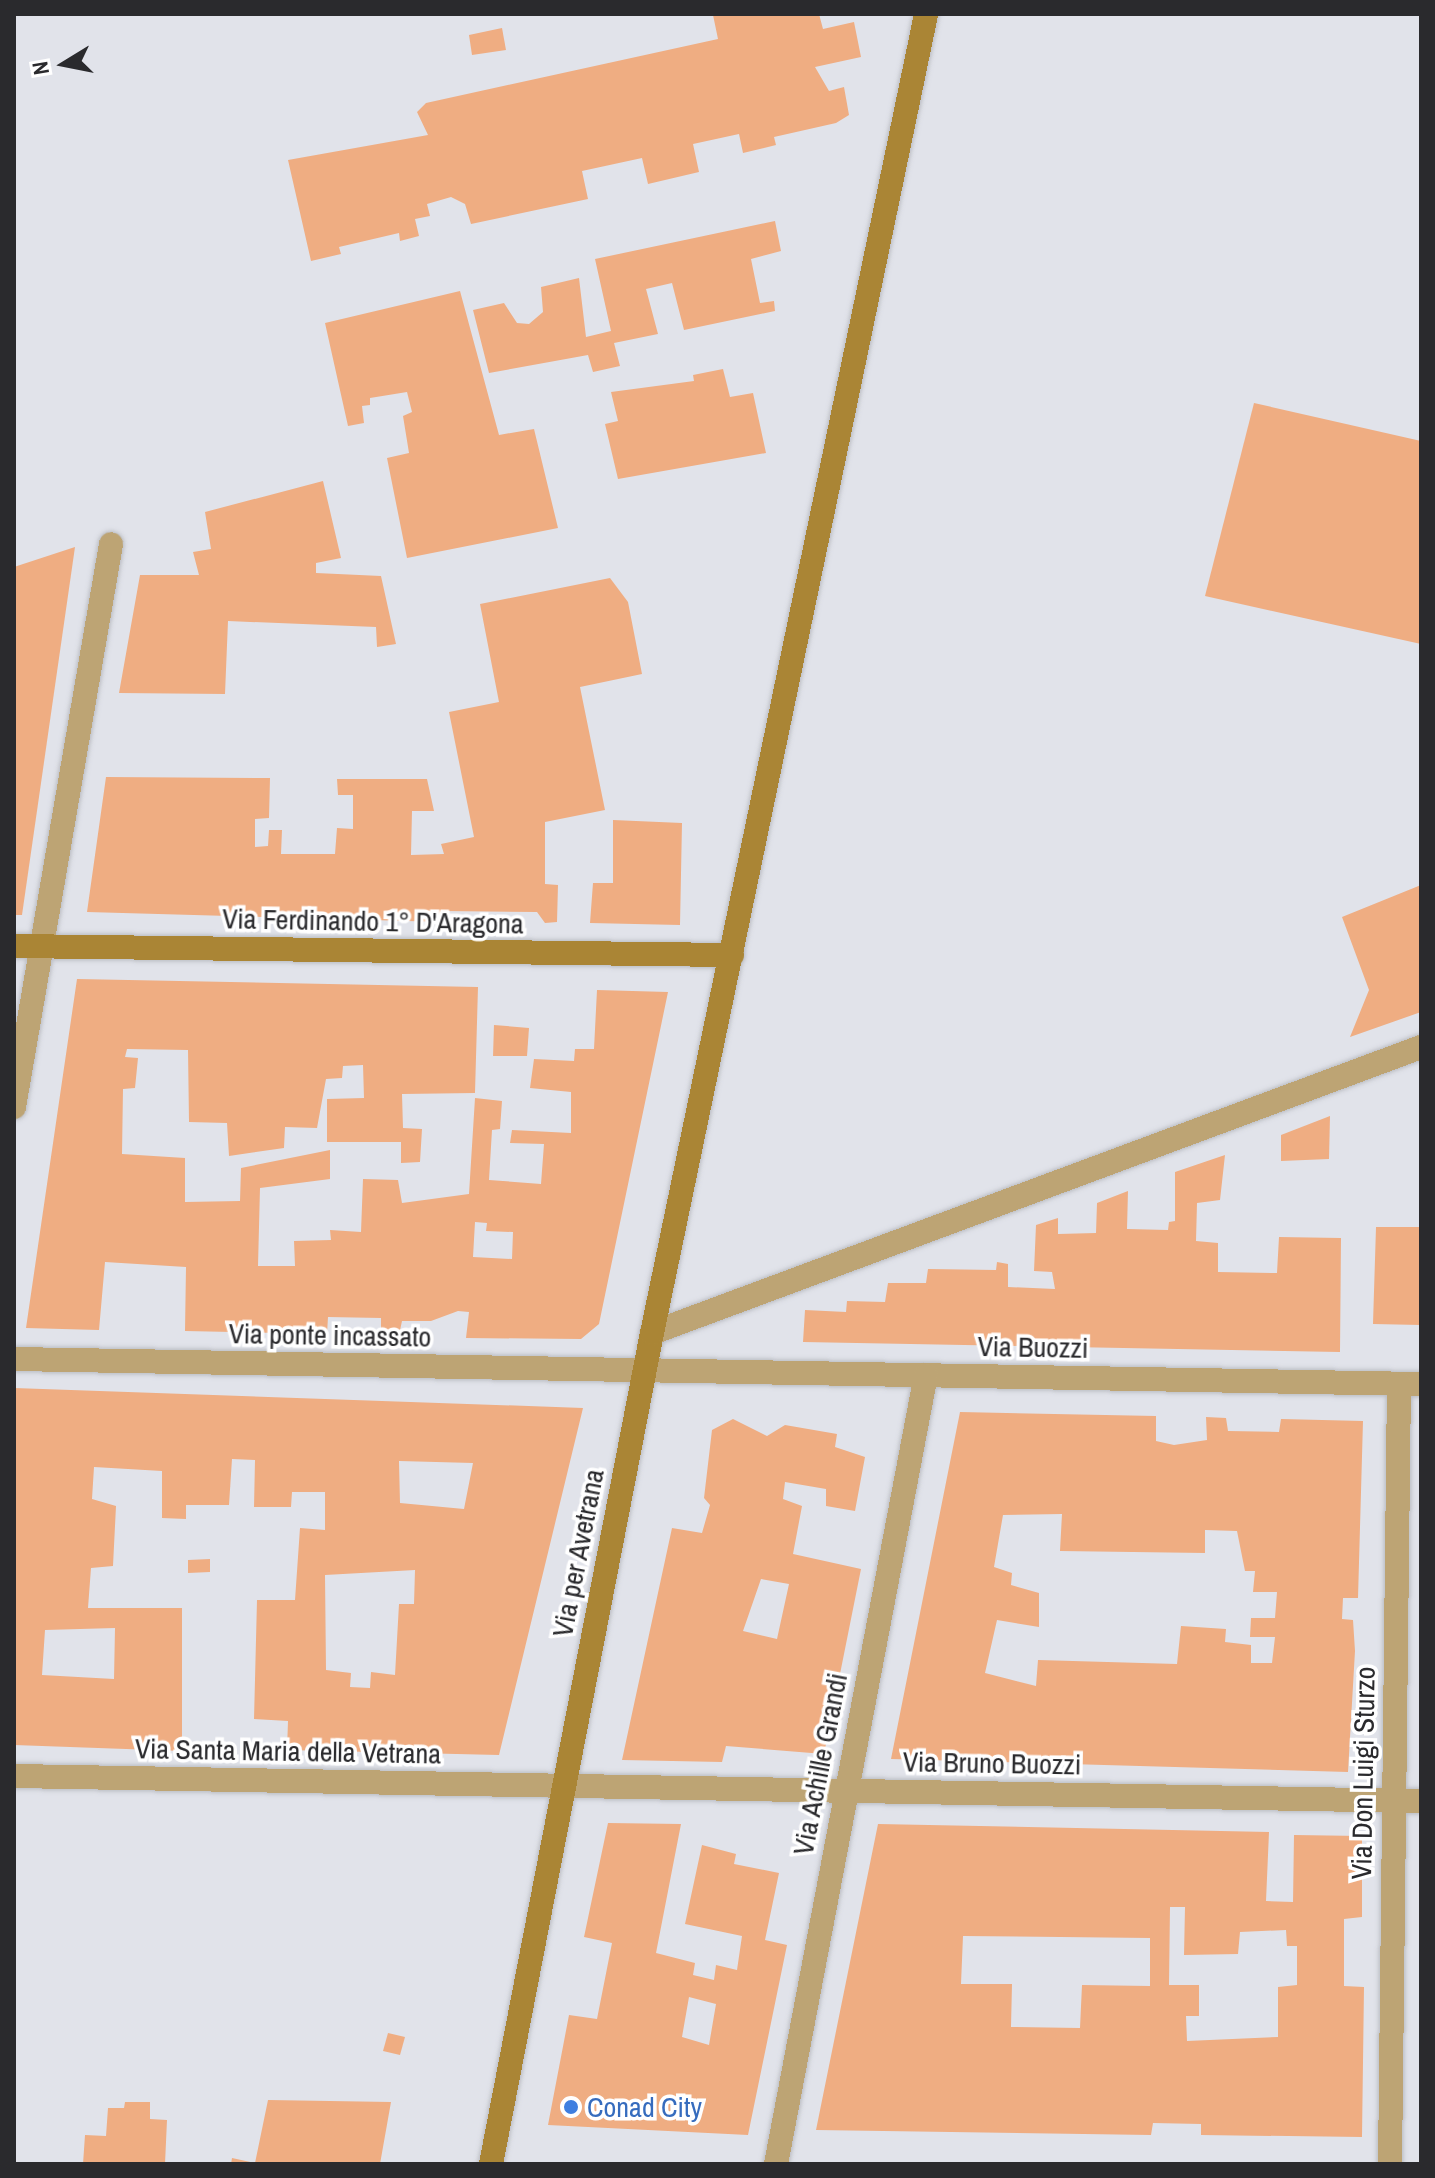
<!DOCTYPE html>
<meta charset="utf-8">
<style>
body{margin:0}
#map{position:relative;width:1435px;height:2178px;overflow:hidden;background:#e1e3ea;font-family:"Archivo Narrow",sans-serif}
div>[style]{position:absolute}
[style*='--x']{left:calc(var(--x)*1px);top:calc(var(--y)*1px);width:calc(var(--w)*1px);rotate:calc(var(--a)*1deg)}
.building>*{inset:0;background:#efad82}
.roads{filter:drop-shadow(0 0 2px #bcbec4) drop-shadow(0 0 2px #bcbec4)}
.street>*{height:24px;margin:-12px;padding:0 12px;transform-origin:12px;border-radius:12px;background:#bda474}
.secondary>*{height:24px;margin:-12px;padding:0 12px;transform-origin:12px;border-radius:12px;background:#aa8535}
.dots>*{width:22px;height:22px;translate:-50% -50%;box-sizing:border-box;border:4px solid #fff;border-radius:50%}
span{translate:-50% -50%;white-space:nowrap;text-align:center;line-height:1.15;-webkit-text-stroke:7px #fff;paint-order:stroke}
.street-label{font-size:28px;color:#2a2a2d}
.shop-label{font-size:28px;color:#366cbe}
.left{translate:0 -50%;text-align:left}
.frame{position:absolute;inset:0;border:16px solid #2a2a2d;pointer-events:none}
.north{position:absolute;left:24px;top:24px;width:80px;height:80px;-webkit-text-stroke:6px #fff;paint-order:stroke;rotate:260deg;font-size:22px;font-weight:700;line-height:32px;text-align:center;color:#2a2a2d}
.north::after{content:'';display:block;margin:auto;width:28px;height:36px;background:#2a2a2d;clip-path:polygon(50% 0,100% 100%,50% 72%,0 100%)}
</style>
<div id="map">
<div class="building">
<div style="clip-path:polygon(819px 14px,823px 29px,854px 22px,861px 57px,815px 67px,829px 91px,844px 87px,849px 115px,836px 123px,774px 137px,776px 145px,743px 153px,739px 134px,693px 144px,699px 172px,648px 184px,642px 158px,582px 171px,588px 199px,471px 224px,465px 204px,451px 197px,427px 204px,430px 216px,415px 219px,419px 236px,400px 241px,399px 233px,339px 247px,341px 254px,311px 261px,288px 160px,428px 135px,417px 112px,426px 103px,718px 39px,713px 15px)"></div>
<div style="clip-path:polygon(502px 28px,506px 50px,472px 55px,469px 35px)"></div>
<div style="clip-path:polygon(775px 221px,781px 251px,751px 259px,760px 303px,774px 301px,775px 311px,684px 330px,672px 283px,646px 289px,658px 334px,614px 343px,620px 366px,593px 372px,588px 355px,489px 373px,473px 310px,504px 303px,517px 323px,529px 324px,543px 312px,541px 287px,579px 278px,586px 337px,611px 331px,595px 259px)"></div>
<div style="clip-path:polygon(460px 291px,499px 435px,534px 429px,558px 528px,407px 558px,387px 458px,409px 453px,403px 416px,412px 412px,407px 392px,370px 398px,370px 405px,362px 406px,364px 423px,348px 426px,325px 323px)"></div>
<div style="clip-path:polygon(723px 369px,730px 397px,753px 393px,766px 453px,618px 479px,605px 424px,618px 421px,611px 392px,694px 381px,693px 375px)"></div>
<div style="clip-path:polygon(1254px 403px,1421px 441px,1421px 644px,1205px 596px)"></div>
<div style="clip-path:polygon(323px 481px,341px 558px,316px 563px,316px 573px,381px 576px,396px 644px,377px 647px,376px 627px,228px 621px,225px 694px,119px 693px,140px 575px,199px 575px,193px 552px,211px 549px,205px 512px)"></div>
<div style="clip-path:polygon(75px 547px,22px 915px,14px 915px,14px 567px)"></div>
<div style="clip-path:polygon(610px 578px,628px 602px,642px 674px,580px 687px,605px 810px,545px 822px,545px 884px,558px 885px,557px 922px,545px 923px,537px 912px,443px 911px,443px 922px,87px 912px,106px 777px,270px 778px,269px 818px,255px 819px,255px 847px,268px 846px,269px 830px,282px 830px,281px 854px,335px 854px,337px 828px,353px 829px,353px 795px,338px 795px,337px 779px,427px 779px,434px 811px,412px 811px,411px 855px,444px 854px,441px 844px,474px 837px,449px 712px,499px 702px,480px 604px)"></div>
<div style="clip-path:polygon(613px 820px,682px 823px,680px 925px,590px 923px,593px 883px,613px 883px)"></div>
<div style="clip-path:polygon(1421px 885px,1421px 1012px,1350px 1037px,1369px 990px,1342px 917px)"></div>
<div style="clip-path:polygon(evenodd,77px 979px,478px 987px,475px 1093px,402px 1094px,403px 1128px,422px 1129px,420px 1162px,401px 1163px,401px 1142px,327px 1142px,327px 1099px,364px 1098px,363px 1065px,343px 1066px,342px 1078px,326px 1079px,317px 1128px,285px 1127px,284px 1148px,229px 1156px,227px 1123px,189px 1122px,188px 1050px,127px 1049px,125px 1057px,138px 1058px,135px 1088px,123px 1089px,122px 1154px,185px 1158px,185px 1202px,240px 1201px,241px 1168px,330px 1150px,330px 1179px,260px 1188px,258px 1266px,295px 1266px,294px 1241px,331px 1240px,330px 1230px,361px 1232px,363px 1179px,398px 1180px,402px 1203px,469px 1194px,475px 1098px,502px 1101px,500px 1129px,492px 1130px,489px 1180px,541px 1184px,544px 1144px,510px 1143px,512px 1130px,571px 1133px,571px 1092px,530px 1088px,534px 1059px,574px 1061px,575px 1049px,594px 1049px,597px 990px,668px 992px,599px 1324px,581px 1339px,466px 1338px,469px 1312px,458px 1311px,431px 1321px,402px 1321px,399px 1335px,381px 1336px,381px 1318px,328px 1317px,327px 1334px,185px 1331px,186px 1267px,105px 1262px,99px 1330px,26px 1328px,77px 979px,475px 1222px,487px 1223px,486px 1231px,513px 1232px,512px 1259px,473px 1257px,475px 1222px)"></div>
<div style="clip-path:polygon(494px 1025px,529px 1028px,527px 1056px,493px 1056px)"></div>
<div style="clip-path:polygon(1330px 1116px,1329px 1159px,1281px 1161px,1281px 1135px)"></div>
<div style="clip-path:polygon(1225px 1155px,1220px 1200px,1197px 1203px,1196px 1241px,1218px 1243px,1218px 1272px,1277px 1273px,1279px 1237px,1341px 1238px,1340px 1352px,803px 1342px,805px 1310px,846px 1312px,847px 1301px,885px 1302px,888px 1283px,926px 1283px,928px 1269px,996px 1270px,997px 1262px,1008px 1264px,1008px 1287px,1055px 1289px,1052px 1272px,1034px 1271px,1036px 1225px,1058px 1218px,1058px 1234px,1096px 1233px,1097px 1203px,1128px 1191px,1127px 1229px,1168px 1230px,1169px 1222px,1175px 1221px,1175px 1172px)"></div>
<div style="clip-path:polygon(1376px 1227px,1421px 1227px,1421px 1325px,1373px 1324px)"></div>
<div style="clip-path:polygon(evenodd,14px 1388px,583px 1408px,499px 1755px,287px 1750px,288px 1721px,254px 1719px,257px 1600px,295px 1600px,300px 1528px,325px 1530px,325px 1492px,292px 1492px,291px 1507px,254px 1507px,255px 1460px,232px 1459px,229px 1505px,186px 1505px,186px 1519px,162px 1518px,162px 1471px,94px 1467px,92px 1499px,116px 1506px,113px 1566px,91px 1568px,88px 1608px,182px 1608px,182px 1751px,14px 1745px,14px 1388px,399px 1461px,473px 1463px,464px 1509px,400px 1503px,399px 1461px,14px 1388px,415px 1570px,414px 1604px,399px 1604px,395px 1675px,371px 1672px,370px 1688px,350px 1687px,351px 1673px,326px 1670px,325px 1575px,415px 1570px,14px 1388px,115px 1628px,114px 1679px,42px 1675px,45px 1630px,115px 1628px)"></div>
<div style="clip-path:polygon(evenodd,960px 1412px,1156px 1416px,1156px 1441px,1174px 1445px,1207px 1440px,1206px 1417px,1226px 1418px,1228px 1431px,1279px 1432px,1281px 1419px,1363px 1421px,1358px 1598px,1343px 1598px,1342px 1619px,1353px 1620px,1355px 1651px,1348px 1772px,891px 1759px,960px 1412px,1062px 1514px,1060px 1551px,1205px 1553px,1205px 1530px,1237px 1531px,1245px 1571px,1255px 1571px,1253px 1592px,1277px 1592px,1275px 1618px,1251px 1618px,1250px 1637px,1275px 1637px,1272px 1663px,1251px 1663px,1251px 1645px,1225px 1642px,1226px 1629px,1181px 1626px,1177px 1664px,1038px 1660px,1036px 1686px,985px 1673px,997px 1620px,1039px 1627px,1039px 1593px,1011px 1585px,1012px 1573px,994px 1567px,1003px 1515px,1062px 1514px)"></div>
<div style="clip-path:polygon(evenodd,733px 1419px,767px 1436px,785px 1425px,837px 1434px,835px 1447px,865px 1457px,855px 1511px,826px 1506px,826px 1489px,785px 1482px,783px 1499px,802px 1506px,793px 1554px,861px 1569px,824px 1754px,726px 1746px,722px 1762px,622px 1760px,672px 1528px,702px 1533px,710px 1505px,704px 1498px,712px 1430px,733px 1419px,761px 1579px,789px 1584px,777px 1639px,743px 1631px,761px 1579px)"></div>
<div style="clip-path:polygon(210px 1559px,210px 1572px,188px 1573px,188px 1560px)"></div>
<div style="clip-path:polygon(evenodd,608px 1823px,681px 1824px,656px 1953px,695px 1963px,693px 1975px,714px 1980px,716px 1965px,737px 1970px,742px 1936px,685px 1924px,702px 1845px,736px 1854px,734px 1864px,779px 1873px,765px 1940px,787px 1945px,748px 2135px,548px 2125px,569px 2015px,597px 2019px,612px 1943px,584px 1937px,608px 1823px,689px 1997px,716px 2004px,709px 2045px,682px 2037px,689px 1997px)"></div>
<div style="clip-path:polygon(evenodd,878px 1824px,1269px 1832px,1266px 1901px,1293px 1902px,1294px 1835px,1362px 1836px,1362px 1917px,1344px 1919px,1344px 1986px,1364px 1987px,1362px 2137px,1201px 2135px,1201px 2124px,1153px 2123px,1151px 2135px,816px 2130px,878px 1824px,1170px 1907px,1185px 1907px,1184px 1955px,1238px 1954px,1240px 1932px,1286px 1930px,1287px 1946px,1297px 1946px,1297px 1985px,1278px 1987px,1278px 2037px,1187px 2041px,1186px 2016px,1199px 2016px,1199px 1985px,1169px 1985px,1170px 1907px,878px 1824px,963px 1936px,1150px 1938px,1150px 1986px,1082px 1985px,1080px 2028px,1011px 2027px,1012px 1984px,961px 1984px,963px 1936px)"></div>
<div style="clip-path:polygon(388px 2033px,405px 2037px,400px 2055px,383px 2051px)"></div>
<div style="clip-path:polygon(268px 2100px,391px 2102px,380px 2164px,231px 2164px,232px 2158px,255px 2163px)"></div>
<div style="clip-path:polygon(125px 2102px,150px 2102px,150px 2119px,167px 2120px,165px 2164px,83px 2164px,85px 2135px,106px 2136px,108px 2108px,124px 2108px)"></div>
</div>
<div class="roads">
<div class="street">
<div style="--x:14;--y:1107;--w:571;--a:-80.22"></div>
<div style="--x:652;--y:1333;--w:820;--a:-20.4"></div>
<div style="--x:14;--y:1359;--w:1407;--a:1.02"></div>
<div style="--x:14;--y:1776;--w:1407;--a:1.02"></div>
<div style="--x:776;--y:2164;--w:803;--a:-79.24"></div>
<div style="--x:1390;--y:2164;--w:780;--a:-89.34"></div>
</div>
<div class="secondary">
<div style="--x:14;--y:946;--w:718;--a:0.72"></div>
<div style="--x:491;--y:2164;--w:846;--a:-79.04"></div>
<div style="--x:652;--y:1333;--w:1347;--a:-78.26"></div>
</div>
</div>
<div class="dots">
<div style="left:571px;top:2107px;background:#3f7fe0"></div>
</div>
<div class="street-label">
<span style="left:373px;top:921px;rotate:1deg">Via Ferdinando 1° D'Aragona</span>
<span style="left:330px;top:1335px;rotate:1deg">Via ponte incassato</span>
<span style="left:1033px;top:1347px;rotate:1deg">Via Buozzi</span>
<span style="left:578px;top:1553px;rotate:-79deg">Via per Avetrana</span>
<span style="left:288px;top:1751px;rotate:1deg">Via Santa Maria della Vetrana</span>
<span style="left:992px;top:1763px;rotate:1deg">Via Bruno Buozzi</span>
<span style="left:820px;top:1764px;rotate:-79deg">Via Achille Grandi</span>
<span style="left:1363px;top:1773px;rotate:-89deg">Via Don Luigi Sturzo</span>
</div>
<div class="shop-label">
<span class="left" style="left:587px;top:2107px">Conad City</span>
</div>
<div class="frame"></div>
<div class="north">N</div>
</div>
